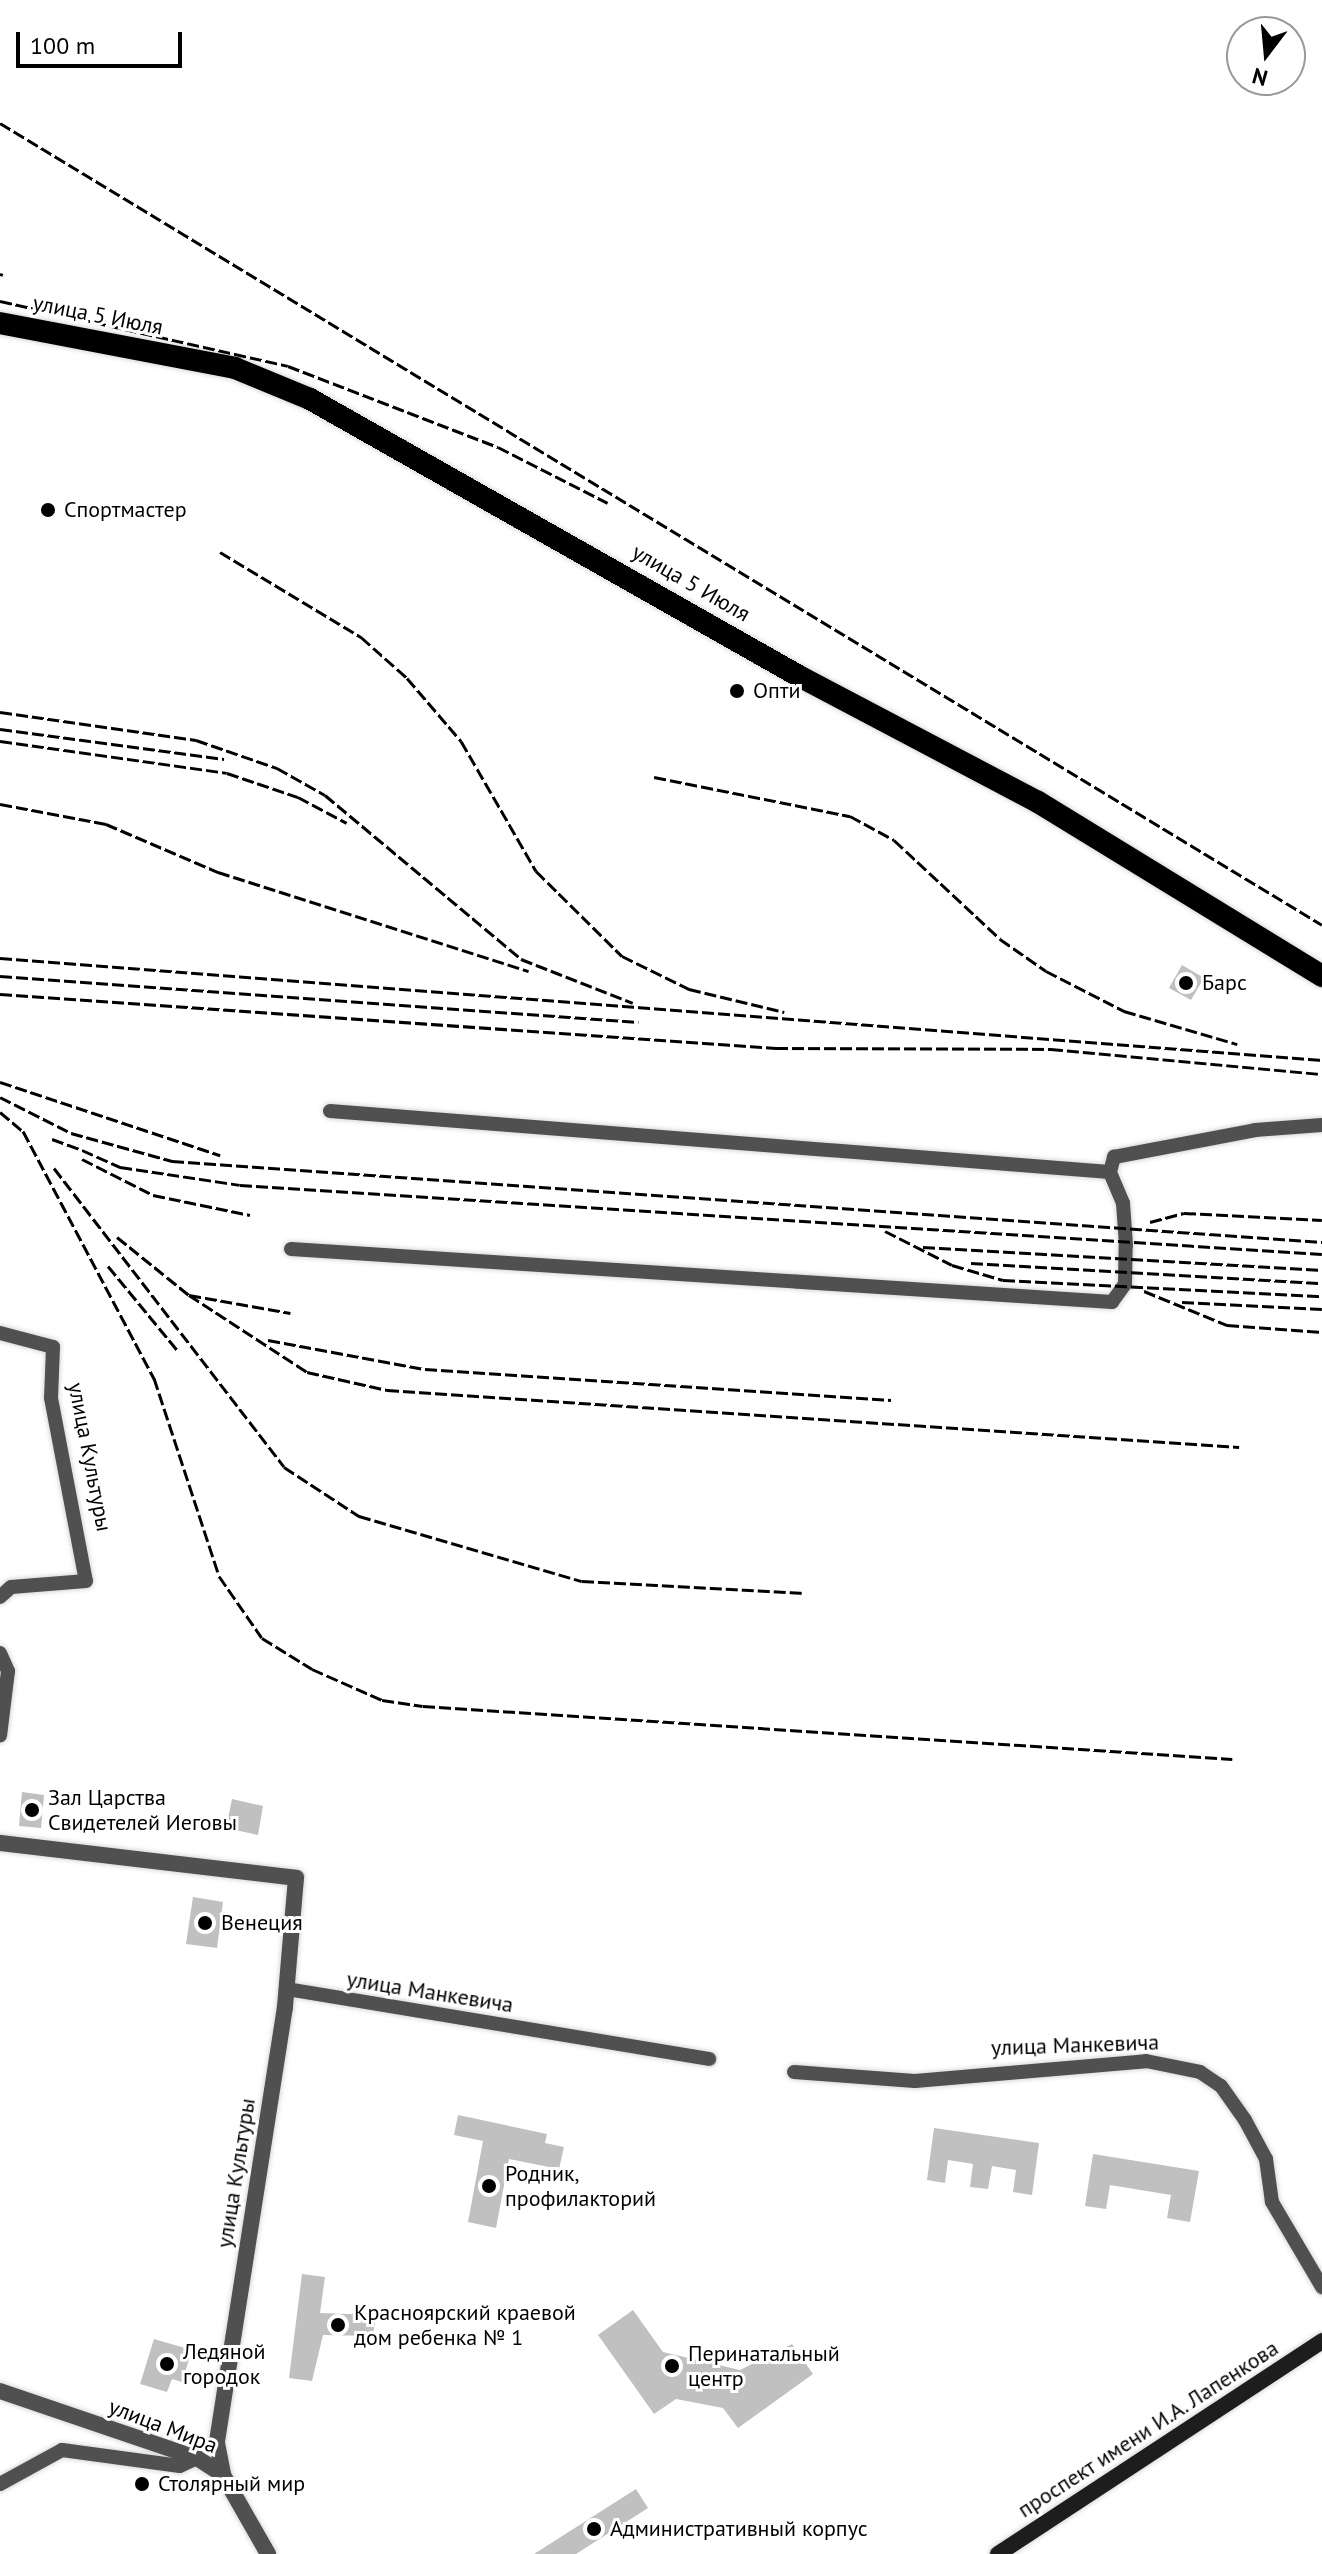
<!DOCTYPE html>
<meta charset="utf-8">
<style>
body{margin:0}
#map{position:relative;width:1322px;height:2554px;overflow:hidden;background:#fff;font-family:"PT Sans",sans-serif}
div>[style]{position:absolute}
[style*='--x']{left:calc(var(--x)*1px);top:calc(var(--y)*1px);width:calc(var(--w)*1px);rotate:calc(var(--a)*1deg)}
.building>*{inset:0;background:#c0c0c0}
.roads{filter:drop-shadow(0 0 2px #dbdbdb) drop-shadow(0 0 2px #dbdbdb)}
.minor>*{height:14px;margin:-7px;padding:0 7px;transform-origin:7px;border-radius:7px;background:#505050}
.tertiary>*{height:16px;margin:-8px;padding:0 8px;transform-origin:8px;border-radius:8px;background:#505050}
.secondary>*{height:16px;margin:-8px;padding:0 8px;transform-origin:8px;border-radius:8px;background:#1d1d1d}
.trunk>*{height:22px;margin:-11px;padding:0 11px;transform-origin:11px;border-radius:11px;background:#000}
.rail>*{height:3px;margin-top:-1.5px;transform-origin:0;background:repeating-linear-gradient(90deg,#000 0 12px,transparent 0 16px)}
.dots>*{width:22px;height:22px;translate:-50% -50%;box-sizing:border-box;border:4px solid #fff;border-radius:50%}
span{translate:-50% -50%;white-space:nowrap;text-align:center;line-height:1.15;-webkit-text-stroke:6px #fff;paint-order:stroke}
.street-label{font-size:22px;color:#000}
.poi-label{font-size:22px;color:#000}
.left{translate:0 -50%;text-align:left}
.north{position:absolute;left:1226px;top:16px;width:80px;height:80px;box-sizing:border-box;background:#fff;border:2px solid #999;border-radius:50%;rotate:196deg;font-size:22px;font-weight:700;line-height:32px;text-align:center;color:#000}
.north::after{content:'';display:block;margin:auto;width:28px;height:36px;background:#000;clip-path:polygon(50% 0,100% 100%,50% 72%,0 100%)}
.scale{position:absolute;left:16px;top:32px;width:166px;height:36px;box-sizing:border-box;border:4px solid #000;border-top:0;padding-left:10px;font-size:24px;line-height:28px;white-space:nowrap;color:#000;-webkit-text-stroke:6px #fff;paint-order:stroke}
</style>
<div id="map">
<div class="building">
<div style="clip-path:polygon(1182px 965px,1204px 978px,1191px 1000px,1169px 988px)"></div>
<div style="clip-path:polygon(22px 1792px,44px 1795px,41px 1828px,19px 1826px)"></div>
<div style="clip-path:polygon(232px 1799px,263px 1806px,258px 1835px,226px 1828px)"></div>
<div style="clip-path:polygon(193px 1897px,223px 1902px,217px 1948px,186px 1944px)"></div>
<div style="clip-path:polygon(458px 2115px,547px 2134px,545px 2143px,564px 2147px,559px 2169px,509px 2159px,496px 2228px,468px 2222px,483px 2141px,454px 2135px)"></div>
<div style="clip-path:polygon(934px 2128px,1039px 2143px,1032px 2195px,1013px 2192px,1016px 2170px,992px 2166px,988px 2189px,970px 2187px,973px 2164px,948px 2160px,945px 2183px,927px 2180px)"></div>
<div style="clip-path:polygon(1093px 2154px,1199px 2171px,1190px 2222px,1167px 2218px,1171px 2195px,1110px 2185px,1106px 2209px,1085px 2206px)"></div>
<div style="clip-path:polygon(302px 2274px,325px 2277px,320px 2313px,376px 2315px,373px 2336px,323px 2335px,312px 2381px,289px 2378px)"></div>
<div style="clip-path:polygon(633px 2310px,663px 2352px,740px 2370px,792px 2344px,813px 2374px,738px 2428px,723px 2408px,676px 2399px,654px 2414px,598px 2335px)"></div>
<div style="clip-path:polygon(154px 2339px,192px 2350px,182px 2382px,172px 2379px,167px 2392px,140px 2384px)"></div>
<div style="clip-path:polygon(636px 2489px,648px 2508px,576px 2554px,534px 2554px)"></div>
</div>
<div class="roads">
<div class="minor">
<div style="--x:330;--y:1111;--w:782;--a:4.47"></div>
<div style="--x:1110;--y:1172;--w:16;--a:-75"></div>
<div style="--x:1114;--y:1157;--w:144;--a:-10.8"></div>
<div style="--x:1255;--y:1130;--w:67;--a:-4.3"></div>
<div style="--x:291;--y:1249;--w:823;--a:3.69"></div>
<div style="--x:1112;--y:1302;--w:22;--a:-54"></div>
<div style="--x:1125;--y:1284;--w:39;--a:-89"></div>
<div style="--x:1126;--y:1245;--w:42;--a:-94.1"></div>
<div style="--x:1123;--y:1203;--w:34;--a:-113"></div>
<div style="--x:0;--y:1333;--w:55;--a:14.8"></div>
<div style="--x:53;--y:1347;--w:51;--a:92.2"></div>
<div style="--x:51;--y:1398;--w:186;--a:79.2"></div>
<div style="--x:86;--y:1581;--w:75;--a:175.4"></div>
<div style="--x:11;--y:1587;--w:15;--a:138"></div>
<div style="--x:0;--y:1653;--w:20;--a:66"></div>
<div style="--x:8;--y:1671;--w:65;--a:97"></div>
<div style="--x:287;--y:1989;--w:428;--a:9.4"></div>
<div style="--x:794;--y:2072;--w:121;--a:4.3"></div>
<div style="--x:915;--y:2081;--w:232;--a:-4.9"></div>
<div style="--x:1146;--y:2061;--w:55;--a:11.5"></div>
<div style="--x:1200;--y:2072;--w:25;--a:34"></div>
<div style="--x:1221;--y:2086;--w:42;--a:54.8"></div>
<div style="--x:1245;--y:2120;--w:44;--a:61.7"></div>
<div style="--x:1266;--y:2159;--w:43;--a:82.1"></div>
<div style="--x:1272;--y:2202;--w:99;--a:59.5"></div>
<div style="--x:0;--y:2484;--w:71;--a:-28.7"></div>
<div style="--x:62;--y:2450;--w:119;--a:7.7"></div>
<div style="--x:180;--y:2466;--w:19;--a:-25"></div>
</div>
<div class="tertiary">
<div style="--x:0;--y:1843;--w:298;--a:6.7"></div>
<div style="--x:296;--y:1878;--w:129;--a:94.9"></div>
<div style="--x:285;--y:2007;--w:441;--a:98.9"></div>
<div style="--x:217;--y:2443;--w:33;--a:79"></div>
<div style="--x:0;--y:2391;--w:208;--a:18.8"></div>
<div style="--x:197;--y:2458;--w:31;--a:33"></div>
<div style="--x:223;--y:2475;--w:91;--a:60.3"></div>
</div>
<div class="secondary">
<div style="--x:998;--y:2554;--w:388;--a:-33.3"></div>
</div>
<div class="trunk">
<div style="--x:0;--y:323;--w:239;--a:10.8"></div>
<div style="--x:235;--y:368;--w:81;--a:22.5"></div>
<div style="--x:310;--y:399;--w:560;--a:29.54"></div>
<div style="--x:797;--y:675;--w:272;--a:27.8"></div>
<div style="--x:1038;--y:802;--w:333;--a:31.5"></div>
</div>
</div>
<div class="rail">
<div style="--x:0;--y:123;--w:1546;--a:31.24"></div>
<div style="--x:0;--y:274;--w:3;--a:18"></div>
<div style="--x:0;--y:301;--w:295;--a:12.7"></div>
<div style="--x:288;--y:366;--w:225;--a:21.1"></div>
<div style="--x:498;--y:447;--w:123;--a:27"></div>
<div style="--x:220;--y:552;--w:165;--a:31.1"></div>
<div style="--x:361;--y:637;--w:62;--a:41.7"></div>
<div style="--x:407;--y:678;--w:83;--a:49.4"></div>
<div style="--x:461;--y:741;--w:150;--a:60"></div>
<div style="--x:536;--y:871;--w:121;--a:44.7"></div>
<div style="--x:622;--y:956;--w:75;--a:26.2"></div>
<div style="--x:689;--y:989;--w:98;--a:13.6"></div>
<div style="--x:0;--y:712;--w:198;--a:8.1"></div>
<div style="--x:196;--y:740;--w:86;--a:19.1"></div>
<div style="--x:277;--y:768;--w:55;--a:29.4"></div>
<div style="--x:325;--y:795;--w:256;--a:39.9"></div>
<div style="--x:521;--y:959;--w:120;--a:21.4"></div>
<div style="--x:0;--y:729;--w:226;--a:7.6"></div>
<div style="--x:0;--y:741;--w:229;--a:8"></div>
<div style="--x:227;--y:773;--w:75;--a:18.7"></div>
<div style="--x:298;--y:797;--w:55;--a:28"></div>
<div style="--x:654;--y:777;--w:200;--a:11.3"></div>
<div style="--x:850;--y:816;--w:50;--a:28.6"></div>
<div style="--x:894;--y:840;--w:145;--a:43"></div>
<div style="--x:1000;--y:939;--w:56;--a:34.8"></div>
<div style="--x:1046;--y:971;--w:88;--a:27.1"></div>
<div style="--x:1124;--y:1011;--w:118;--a:16.3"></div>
<div style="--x:0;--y:804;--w:108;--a:10.7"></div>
<div style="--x:106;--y:824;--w:122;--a:23.2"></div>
<div style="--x:218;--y:872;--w:326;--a:17.7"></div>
<div style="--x:0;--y:958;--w:1326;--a:4.41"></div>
<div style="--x:0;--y:976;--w:640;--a:4.12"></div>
<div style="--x:0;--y:994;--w:778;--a:3.98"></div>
<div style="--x:776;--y:1048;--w:275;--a:0.2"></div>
<div style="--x:1051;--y:1049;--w:272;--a:5.3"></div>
<div style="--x:0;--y:1082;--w:232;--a:18.4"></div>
<div style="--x:0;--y:1097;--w:80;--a:26.9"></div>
<div style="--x:71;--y:1133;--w:105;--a:15.5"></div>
<div style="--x:172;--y:1161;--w:1153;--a:4.03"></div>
<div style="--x:0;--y:1112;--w:30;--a:40"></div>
<div style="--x:23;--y:1131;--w:280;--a:62.1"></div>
<div style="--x:154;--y:1378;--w:208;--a:71.8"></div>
<div style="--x:219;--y:1576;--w:75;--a:55.3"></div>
<div style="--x:262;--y:1638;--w:59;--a:31.8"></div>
<div style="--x:312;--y:1669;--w:77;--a:23.9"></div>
<div style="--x:382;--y:1700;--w:41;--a:8.3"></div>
<div style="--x:423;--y:1706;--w:811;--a:3.75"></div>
<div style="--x:52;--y:1139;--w:29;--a:20"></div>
<div style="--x:82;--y:1150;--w:42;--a:24.1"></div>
<div style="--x:120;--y:1167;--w:121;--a:8.5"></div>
<div style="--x:240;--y:1185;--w:1084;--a:3.65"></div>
<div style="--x:82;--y:1159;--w:80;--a:26.9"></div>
<div style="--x:153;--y:1195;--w:99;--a:11.7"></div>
<div style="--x:54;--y:1168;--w:377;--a:52.4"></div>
<div style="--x:284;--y:1467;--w:90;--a:33.2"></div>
<div style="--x:359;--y:1516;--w:232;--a:16.3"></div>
<div style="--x:582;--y:1581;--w:223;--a:3.1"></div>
<div style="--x:1150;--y:1222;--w:35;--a:-15"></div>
<div style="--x:1184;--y:1213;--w:138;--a:2.9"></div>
<div style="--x:885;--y:1231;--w:75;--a:26.9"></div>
<div style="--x:952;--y:1265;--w:53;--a:16.4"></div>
<div style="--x:1003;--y:1280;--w:319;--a:2.9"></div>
<div style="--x:117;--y:1237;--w:92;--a:38.9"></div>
<div style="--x:189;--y:1295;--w:103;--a:10.1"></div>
<div style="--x:923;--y:1247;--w:400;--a:3.3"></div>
<div style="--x:971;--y:1263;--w:352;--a:3.3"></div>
<div style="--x:108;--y:1266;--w:112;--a:50.5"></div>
<div style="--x:1144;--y:1291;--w:90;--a:22.3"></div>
<div style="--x:1227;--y:1325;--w:95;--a:4.2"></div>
<div style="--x:189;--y:1295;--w:141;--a:33.1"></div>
<div style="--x:307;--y:1372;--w:82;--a:12.7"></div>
<div style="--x:387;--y:1390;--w:854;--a:3.83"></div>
<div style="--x:1182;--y:1302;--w:140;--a:2.9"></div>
<div style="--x:268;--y:1340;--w:160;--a:10.5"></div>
<div style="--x:425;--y:1369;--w:467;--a:3.8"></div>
</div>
<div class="dots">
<div style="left:48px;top:510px;background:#000"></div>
<div style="left:737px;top:691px;background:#000"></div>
<div style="left:1186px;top:983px;background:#000"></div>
<div style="left:32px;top:1810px;background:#000"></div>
<div style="left:205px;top:1923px;background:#000"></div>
<div style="left:489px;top:2186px;background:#000"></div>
<div style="left:338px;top:2325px;background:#000"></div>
<div style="left:167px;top:2364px;background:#000"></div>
<div style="left:672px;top:2366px;background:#000"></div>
<div style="left:142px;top:2484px;background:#000"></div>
<div style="left:594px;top:2529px;background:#000"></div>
</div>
<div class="street-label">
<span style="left:98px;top:315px;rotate:11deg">улица 5 Июля</span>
<span style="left:691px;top:583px;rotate:30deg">улица 5 Июля</span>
<span style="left:90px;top:1457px;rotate:79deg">улица Культуры</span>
<span style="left:430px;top:1992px;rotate:9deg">улица Манкевича</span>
<span style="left:1075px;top:2045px;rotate:-2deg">улица Манкевича</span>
<span style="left:236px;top:2173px;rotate:-81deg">улица Культуры</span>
<span style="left:163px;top:2426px;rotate:21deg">улица Мира</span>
<span style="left:1148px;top:2429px;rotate:-33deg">проспект имени И.А. Лапенкова</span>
</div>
<div class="poi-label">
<span class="left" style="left:64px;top:510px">Спортмастер</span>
<span class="left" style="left:753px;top:691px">Опти</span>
<span class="left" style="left:1202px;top:983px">Барс</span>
<span class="left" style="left:48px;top:1810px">Зал Царства<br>Свидетелей Иеговы</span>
<span class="left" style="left:221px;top:1923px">Венеция</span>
<span class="left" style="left:505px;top:2186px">Родник,<br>профилакторий</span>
<span class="left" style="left:354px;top:2325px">Красноярский краевой<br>дом ребенка № 1</span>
<span class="left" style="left:183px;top:2364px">Ледяной<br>городок</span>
<span class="left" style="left:688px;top:2366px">Перинатальный<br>центр</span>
<span class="left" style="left:158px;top:2484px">Столярный мир</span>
<span class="left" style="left:610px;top:2529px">Административный корпус</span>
</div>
<div class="north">N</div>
<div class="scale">100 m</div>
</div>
